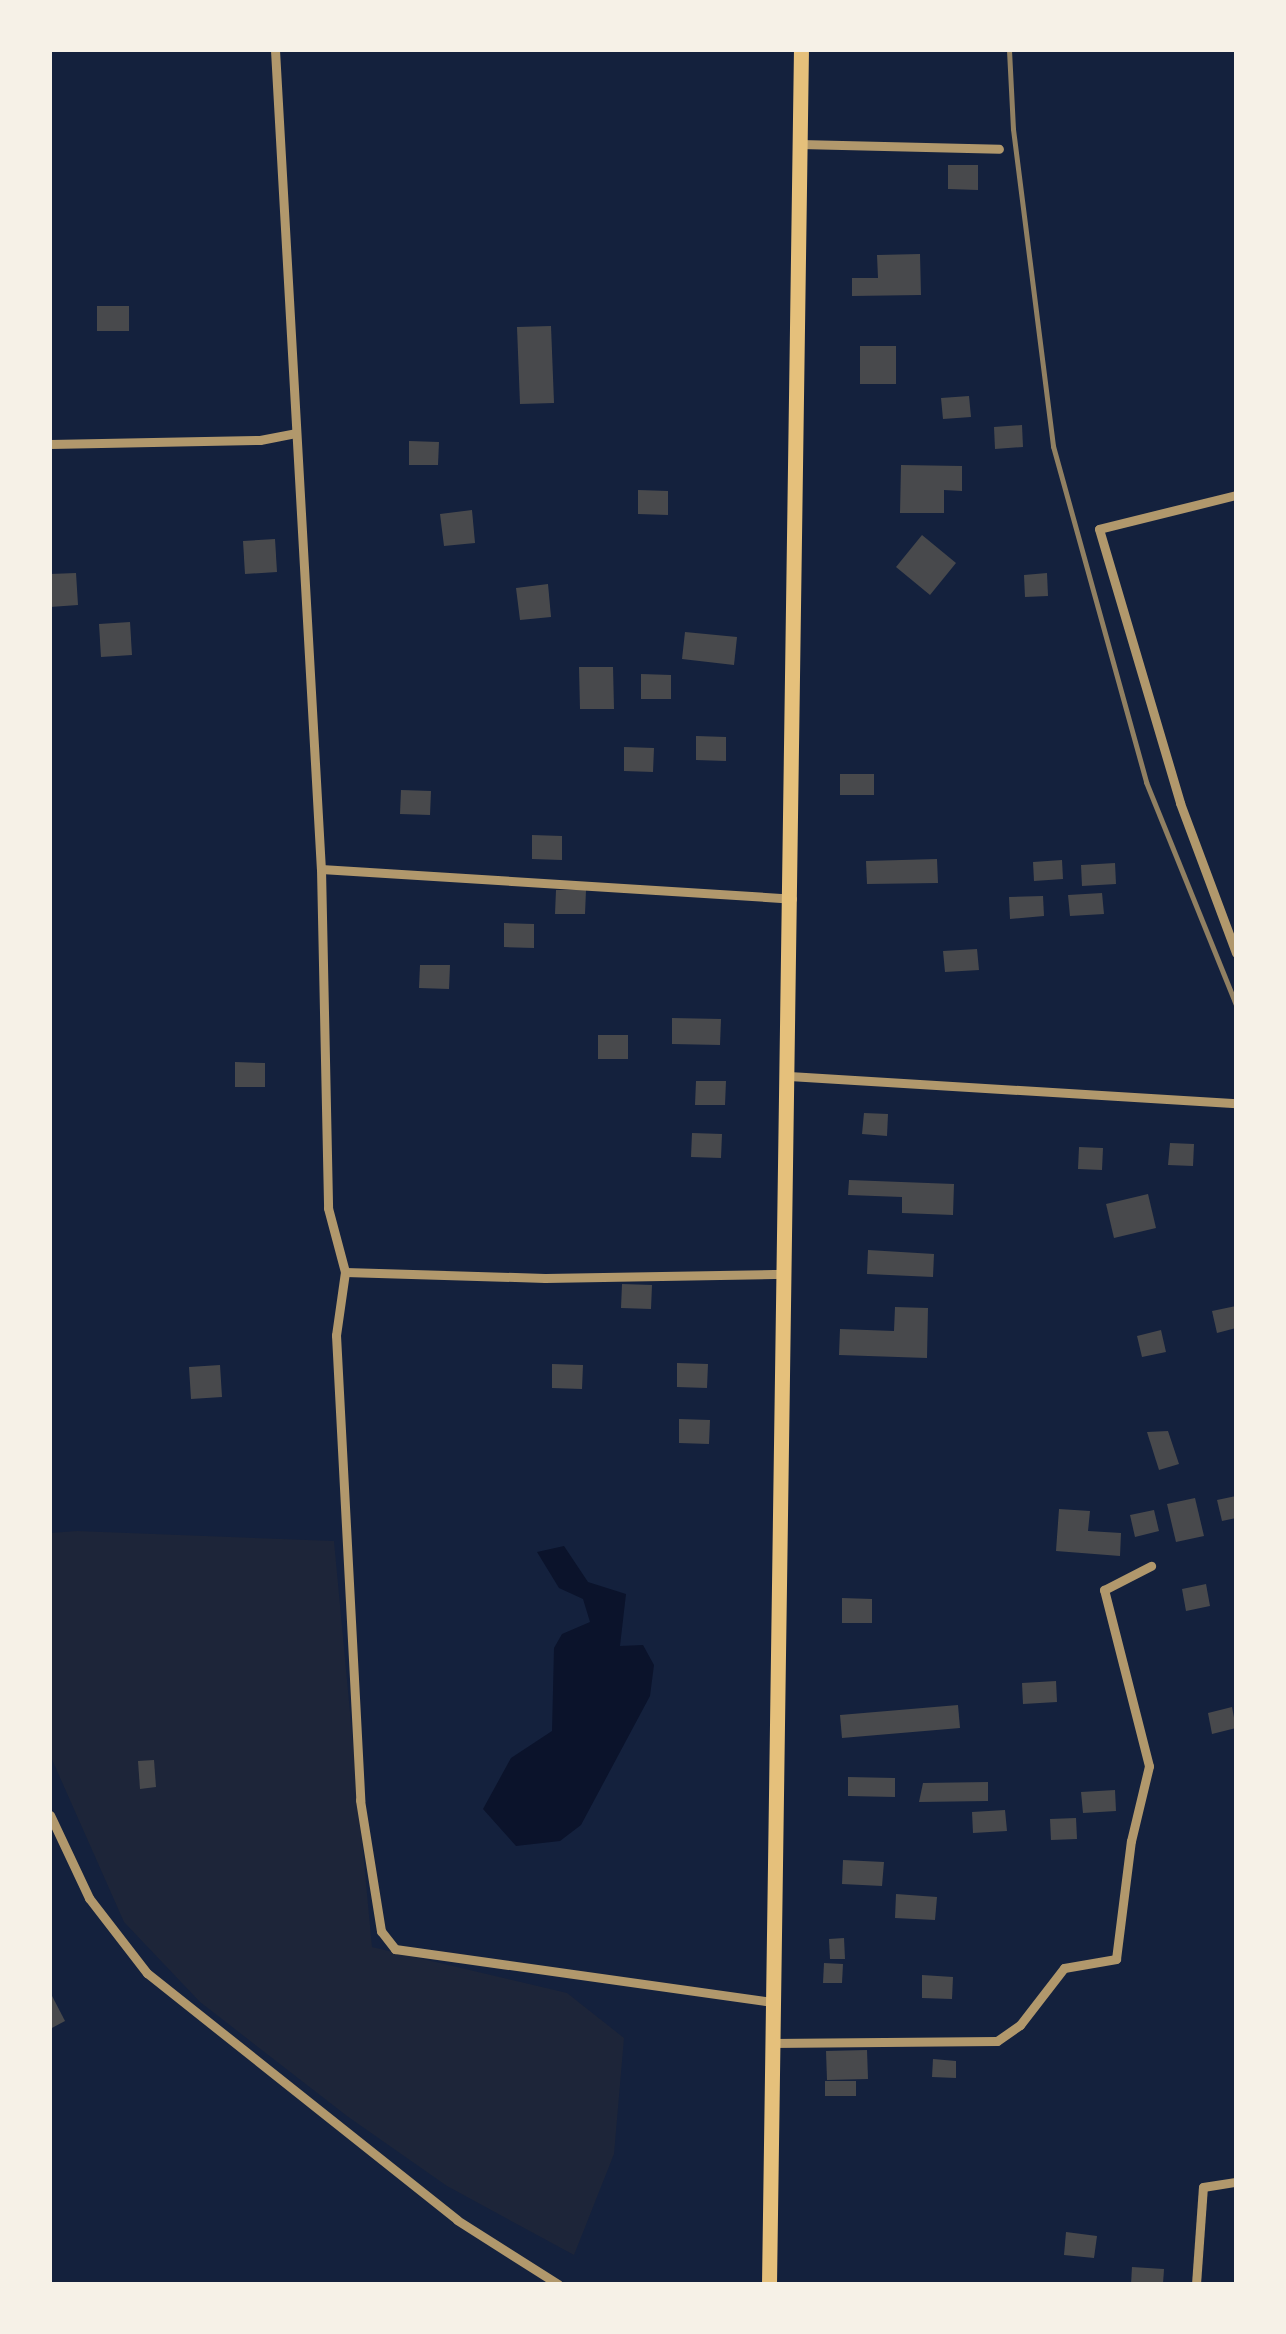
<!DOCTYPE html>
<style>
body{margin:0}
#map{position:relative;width:1286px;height:2334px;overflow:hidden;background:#14213d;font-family:"Alegreya Sans",sans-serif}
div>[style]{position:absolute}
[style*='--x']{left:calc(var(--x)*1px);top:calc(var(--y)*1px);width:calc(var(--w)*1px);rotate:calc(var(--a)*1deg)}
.green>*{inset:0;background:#1d2539}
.water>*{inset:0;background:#0b132b}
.building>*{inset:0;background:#48494c}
.minor>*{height:9px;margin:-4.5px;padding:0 4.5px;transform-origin:4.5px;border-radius:4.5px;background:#b1986c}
.trunk>*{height:15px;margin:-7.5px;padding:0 7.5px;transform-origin:7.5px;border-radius:7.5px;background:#e5c07b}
.rail>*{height:5px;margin:-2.5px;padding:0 2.5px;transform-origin:2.5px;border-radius:2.5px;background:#918062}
span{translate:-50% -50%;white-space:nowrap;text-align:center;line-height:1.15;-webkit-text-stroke:9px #f6f1e7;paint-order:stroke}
.frame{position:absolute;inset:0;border:52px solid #f6f1e7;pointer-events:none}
</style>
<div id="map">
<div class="green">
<div style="clip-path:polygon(77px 1531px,334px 1541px,372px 1947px,567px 1993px,624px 2038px,614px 2154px,574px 2255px,447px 2186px,347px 2116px,200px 2002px,124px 1922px,50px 1755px,50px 1533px)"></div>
</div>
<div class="water">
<div style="clip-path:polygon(564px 1546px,588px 1582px,626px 1594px,620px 1646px,643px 1645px,654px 1665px,650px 1696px,581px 1825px,560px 1841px,516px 1846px,483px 1809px,511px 1758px,552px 1731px,554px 1648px,562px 1634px,590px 1622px,583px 1599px,559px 1588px,537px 1552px)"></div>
</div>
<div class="building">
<div style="clip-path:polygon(948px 165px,978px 165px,978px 190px,948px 189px)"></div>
<div style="clip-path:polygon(920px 254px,921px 295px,852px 296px,852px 278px,878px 278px,877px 255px)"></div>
<div style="clip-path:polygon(97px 306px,129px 306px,129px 331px,97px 331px)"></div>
<div style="clip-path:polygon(551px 326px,554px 403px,520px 404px,517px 327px)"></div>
<div style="clip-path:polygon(860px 346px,896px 346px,896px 384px,860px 384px)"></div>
<div style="clip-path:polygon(969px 396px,971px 417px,943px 419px,941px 398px)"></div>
<div style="clip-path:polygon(1022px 425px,1023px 447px,995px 449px,994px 427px)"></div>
<div style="clip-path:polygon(409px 441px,439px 442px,438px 465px,409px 465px)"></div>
<div style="clip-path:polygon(901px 465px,962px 466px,962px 491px,944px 490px,944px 513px,900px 513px)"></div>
<div style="clip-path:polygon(638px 490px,668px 491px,668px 515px,638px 514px)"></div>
<div style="clip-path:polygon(472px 510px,475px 543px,444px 546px,440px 514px)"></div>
<div style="clip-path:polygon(922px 535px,956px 563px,930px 595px,896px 567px)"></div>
<div style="clip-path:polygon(275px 539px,277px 572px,245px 574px,243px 541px)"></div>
<div style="clip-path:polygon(76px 573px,78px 605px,50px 607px,50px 574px)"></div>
<div style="clip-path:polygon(1047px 573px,1048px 596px,1025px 597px,1024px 575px)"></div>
<div style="clip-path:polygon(548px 584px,551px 617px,520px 620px,516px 588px)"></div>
<div style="clip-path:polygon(130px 622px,132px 655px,101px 657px,99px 624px)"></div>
<div style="clip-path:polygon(685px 632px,737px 637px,734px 665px,682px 659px)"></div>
<div style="clip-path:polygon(579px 667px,613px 667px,614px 709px,580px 709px)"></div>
<div style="clip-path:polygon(641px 674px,671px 675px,671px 699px,641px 699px)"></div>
<div style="clip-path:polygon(696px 736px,726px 737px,726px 761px,696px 760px)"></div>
<div style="clip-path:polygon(624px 747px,654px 748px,653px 772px,624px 771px)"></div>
<div style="clip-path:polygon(840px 774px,874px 774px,874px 795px,840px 795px)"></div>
<div style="clip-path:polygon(401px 790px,431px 791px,430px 815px,400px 814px)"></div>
<div style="clip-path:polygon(532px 835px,562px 836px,562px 860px,532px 859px)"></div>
<div style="clip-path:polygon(937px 859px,938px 883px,867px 884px,866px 861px)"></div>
<div style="clip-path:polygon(1062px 860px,1063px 879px,1034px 881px,1033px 862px)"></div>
<div style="clip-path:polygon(1115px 863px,1116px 884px,1082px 886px,1081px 865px)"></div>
<div style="clip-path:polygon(556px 890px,586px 890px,585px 914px,555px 914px)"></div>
<div style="clip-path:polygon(1102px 893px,1104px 914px,1070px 916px,1068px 895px)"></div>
<div style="clip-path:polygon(1043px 896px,1044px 916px,1010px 919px,1009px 897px)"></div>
<div style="clip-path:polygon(504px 923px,534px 924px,534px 948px,504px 947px)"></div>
<div style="clip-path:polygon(977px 949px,979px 970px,945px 972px,943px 951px)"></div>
<div style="clip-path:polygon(420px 965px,450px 965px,449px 989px,419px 988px)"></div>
<div style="clip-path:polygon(672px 1018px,721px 1019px,720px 1045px,672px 1044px)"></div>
<div style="clip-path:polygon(598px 1035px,628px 1035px,628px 1059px,598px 1059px)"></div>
<div style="clip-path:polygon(235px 1062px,265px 1063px,265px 1087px,235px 1087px)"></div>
<div style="clip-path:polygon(696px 1081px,726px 1081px,725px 1105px,695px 1105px)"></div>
<div style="clip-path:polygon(864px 1113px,888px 1114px,887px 1136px,862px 1134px)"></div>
<div style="clip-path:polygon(692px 1133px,722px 1134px,721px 1158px,691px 1157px)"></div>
<div style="clip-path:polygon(1170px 1143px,1194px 1144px,1193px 1166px,1168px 1165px)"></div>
<div style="clip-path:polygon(1079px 1147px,1103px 1148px,1102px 1170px,1078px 1169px)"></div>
<div style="clip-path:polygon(849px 1180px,954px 1184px,953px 1215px,902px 1213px,902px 1197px,848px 1195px)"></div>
<div style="clip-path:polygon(1148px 1194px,1156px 1228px,1114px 1238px,1106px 1204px)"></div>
<div style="clip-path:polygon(868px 1250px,934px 1254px,933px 1277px,867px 1274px)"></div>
<div style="clip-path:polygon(622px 1284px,652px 1285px,651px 1309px,621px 1308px)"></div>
<div style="clip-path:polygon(1236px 1306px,1236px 1328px,1217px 1333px,1212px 1311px)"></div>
<div style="clip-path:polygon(895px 1307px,928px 1308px,927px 1358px,839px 1355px,840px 1329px,894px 1331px)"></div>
<div style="clip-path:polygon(1161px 1330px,1166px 1352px,1142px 1357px,1137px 1336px)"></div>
<div style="clip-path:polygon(677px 1363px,708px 1364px,707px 1388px,677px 1387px)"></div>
<div style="clip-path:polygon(552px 1364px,583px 1365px,582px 1389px,552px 1388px)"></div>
<div style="clip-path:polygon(220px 1365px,222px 1397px,191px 1399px,189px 1367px)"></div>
<div style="clip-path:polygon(679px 1419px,710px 1420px,709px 1444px,679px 1443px)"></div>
<div style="clip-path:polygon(1168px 1431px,1179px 1464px,1159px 1470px,1147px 1432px)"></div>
<div style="clip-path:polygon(1236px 1496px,1236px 1518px,1222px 1521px,1217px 1500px)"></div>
<div style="clip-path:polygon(1195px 1498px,1204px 1536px,1176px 1542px,1167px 1504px)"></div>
<div style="clip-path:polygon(1059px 1509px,1090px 1511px,1088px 1531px,1121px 1533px,1120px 1556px,1056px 1551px)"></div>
<div style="clip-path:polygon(1154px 1510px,1159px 1531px,1135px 1537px,1130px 1515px)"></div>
<div style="clip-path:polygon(1206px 1584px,1210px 1606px,1186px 1611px,1182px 1589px)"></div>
<div style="clip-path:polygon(842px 1598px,872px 1599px,872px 1623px,842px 1623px)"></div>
<div style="clip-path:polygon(1056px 1681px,1057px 1702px,1023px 1704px,1022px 1683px)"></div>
<div style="clip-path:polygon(958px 1705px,960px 1728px,842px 1738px,840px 1715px)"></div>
<div style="clip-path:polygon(1232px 1707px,1236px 1728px,1212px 1734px,1208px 1713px)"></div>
<div style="clip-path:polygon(154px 1760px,156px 1787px,140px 1789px,138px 1761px)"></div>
<div style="clip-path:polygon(848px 1777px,895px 1778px,895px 1797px,848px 1796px)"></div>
<div style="clip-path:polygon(988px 1782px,988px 1801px,919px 1802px,923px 1783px)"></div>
<div style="clip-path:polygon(1115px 1790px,1116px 1811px,1083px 1813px,1081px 1792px)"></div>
<div style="clip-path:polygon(1005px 1810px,1007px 1831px,973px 1833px,972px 1812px)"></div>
<div style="clip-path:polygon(1076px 1818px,1077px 1839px,1051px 1840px,1050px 1819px)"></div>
<div style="clip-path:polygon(843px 1860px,884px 1862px,882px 1886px,842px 1884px)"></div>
<div style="clip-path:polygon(896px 1894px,937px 1897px,935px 1920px,895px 1918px)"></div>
<div style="clip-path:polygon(844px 1938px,845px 1959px,830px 1959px,829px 1939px)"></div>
<div style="clip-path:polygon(824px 1963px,843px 1964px,842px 1983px,823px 1983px)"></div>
<div style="clip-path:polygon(922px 1975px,953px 1977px,952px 1999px,922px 1998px)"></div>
<div style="clip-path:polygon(50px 1992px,65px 2021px,50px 2029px)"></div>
<div style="clip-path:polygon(867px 2050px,868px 2079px,827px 2080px,826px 2051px)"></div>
<div style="clip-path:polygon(933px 2059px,956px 2061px,956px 2078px,932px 2077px)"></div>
<div style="clip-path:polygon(825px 2081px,856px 2081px,856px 2096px,825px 2096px)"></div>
<div style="clip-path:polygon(1066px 2232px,1097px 2236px,1094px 2258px,1064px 2255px)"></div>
<div style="clip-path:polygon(1132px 2267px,1164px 2269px,1163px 2284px,1131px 2284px)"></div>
</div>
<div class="minor">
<div style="--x:275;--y:50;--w:820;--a:86.79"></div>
<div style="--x:321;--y:869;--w:339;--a:88.8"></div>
<div style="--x:328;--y:1208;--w:66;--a:75.1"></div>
<div style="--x:345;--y:1272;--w:64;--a:98.1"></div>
<div style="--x:336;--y:1335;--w:466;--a:87"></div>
<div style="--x:360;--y:1800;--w:133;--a:80.9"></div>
<div style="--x:381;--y:1931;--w:23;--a:52"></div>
<div style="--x:395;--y:1949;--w:381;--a:8"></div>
<div style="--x:800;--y:144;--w:199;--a:1.4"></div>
<div style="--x:50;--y:444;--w:210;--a:-1.1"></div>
<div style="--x:260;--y:440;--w:36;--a:-11"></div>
<div style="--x:1236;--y:495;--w:141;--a:166.1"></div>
<div style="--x:1099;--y:529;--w:286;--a:73.5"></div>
<div style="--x:1180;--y:803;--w:160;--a:69.5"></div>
<div style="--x:321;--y:869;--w:472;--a:3.6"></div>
<div style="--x:789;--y:1076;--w:448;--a:3.5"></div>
<div style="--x:345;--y:1272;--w:200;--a:1.7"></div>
<div style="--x:545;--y:1278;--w:241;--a:-1"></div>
<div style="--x:50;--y:1815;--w:92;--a:64.8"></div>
<div style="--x:89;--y:1898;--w:95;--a:52.3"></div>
<div style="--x:147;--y:1973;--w:396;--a:38.5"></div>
<div style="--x:457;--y:2220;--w:120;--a:32.4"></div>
<div style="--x:771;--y:2043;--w:226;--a:-0.5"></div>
<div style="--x:997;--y:2041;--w:28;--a:-35"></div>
<div style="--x:1020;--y:2025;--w:72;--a:-52.3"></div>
<div style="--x:1064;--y:1968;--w:53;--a:-9.8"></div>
<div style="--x:1116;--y:1959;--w:119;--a:-82.8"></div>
<div style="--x:1131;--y:1841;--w:77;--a:-76.5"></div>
<div style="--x:1149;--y:1766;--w:182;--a:-104.3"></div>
<div style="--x:1104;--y:1590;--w:53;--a:-27.1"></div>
<div style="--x:1196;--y:2284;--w:97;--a:-85.9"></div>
<div style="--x:1203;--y:2187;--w:33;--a:-9"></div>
</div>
<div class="trunk">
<div style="--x:769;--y:2284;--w:2234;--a:-89.18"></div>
</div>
<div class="rail">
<div style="--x:1009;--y:50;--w:79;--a:87.1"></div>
<div style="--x:1013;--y:129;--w:320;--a:82.8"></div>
<div style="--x:1053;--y:446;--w:349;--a:74.5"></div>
<div style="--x:1146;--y:782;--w:240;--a:68"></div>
</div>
<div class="frame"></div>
</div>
